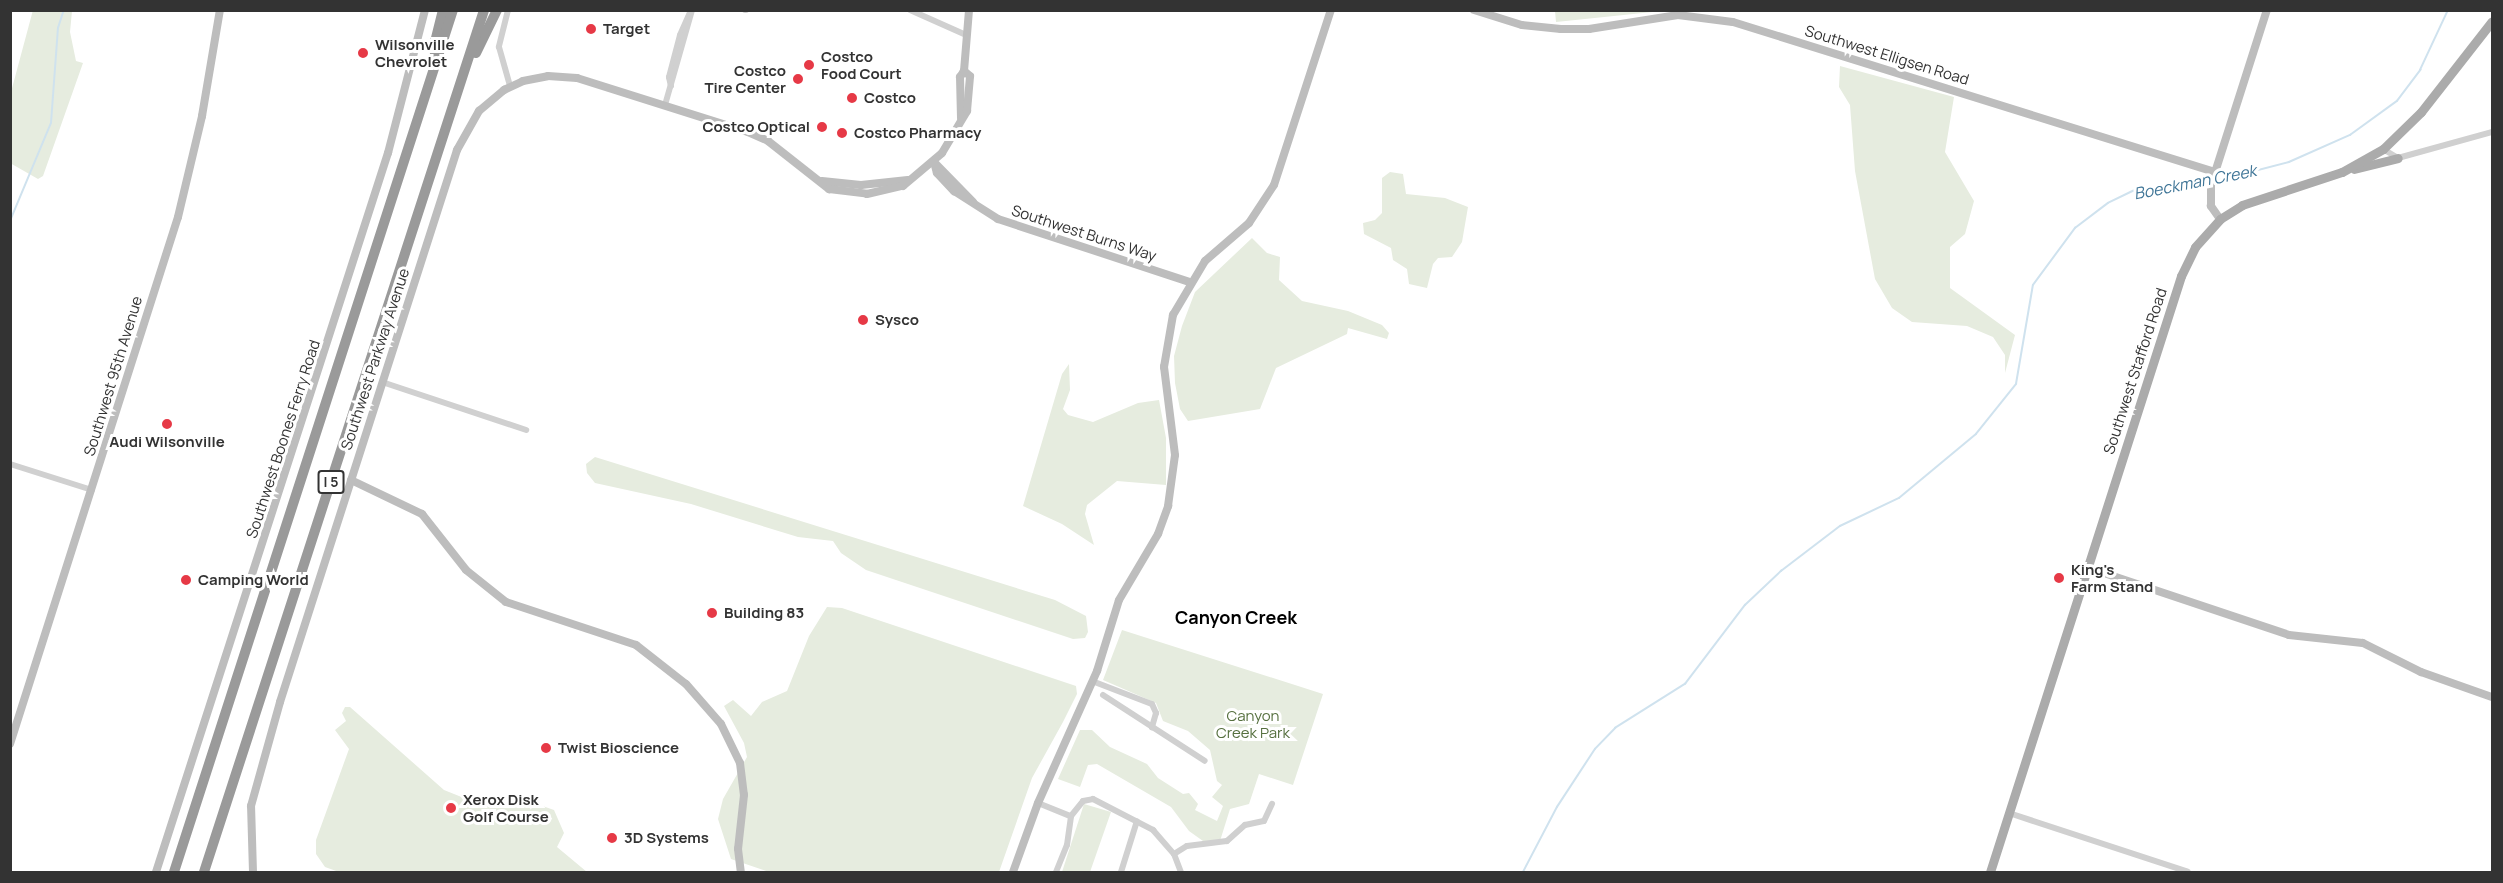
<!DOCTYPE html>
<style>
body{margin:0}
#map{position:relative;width:2503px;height:883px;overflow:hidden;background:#fff;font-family:Manrope,sans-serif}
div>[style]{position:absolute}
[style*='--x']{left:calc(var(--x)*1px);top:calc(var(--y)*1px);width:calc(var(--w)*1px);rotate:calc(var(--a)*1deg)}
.green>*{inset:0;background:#e6ecdf}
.stream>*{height:1.5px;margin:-0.75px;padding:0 0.75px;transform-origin:0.75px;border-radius:0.75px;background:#cfe2ee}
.street>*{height:6px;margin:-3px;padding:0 3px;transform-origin:3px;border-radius:3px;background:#d0d0d0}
.secondary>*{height:8px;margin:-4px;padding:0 4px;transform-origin:4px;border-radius:4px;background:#bdbdbd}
.primary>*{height:9px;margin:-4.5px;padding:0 4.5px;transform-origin:4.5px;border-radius:4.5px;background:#ababab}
.highway>*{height:10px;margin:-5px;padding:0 5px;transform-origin:5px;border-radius:5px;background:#9a9a9a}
.dots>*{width:16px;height:16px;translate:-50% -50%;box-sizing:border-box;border:3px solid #fff;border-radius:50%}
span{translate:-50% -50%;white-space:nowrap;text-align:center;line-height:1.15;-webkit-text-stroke:6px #fff;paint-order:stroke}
.shield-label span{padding:2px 4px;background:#fff;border:2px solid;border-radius:4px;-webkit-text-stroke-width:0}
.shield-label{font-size:14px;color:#333;font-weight:700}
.poi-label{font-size:15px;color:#333;font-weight:700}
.left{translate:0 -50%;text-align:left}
.right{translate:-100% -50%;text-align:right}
.street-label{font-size:15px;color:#333}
.park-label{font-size:15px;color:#56703f}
.water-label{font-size:16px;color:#3f7597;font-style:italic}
.quarter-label{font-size:18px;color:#000;font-weight:700}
.frame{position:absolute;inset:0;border:12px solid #333;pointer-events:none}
</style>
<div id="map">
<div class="green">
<div style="clip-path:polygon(33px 10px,72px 11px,70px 32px,76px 61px,83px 63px,43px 176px,38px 179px,10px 163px,11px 92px)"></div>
<div style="clip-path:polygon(1555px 11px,1555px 10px,1662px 11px,1556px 22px)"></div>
<div style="clip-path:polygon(1840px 66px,1954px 97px,1945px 152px,1974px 201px,1965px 234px,1950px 247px,1950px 288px,2015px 335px,2005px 373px,2005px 355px,1993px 337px,1967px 326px,1912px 322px,1892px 308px,1875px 279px,1855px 171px,1850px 105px,1839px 87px)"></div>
<div style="clip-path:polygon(1390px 172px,1403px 174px,1406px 194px,1445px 198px,1468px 207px,1462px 242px,1452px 257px,1438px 258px,1433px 264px,1427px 288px,1409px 284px,1407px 269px,1393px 260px,1391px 248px,1364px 234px,1363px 223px,1375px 220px,1382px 213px,1382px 178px)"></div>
<div style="clip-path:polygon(1252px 238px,1267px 253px,1280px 257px,1279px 280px,1302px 301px,1348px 311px,1382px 325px,1389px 333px,1387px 339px,1348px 328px,1347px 334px,1276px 368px,1260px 409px,1188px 421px,1180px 409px,1175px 383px,1174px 356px,1182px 326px,1195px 292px)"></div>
<div style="clip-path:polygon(1069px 364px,1070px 390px,1063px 409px,1068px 415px,1093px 422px,1138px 403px,1159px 400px,1166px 438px,1166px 485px,1117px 481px,1087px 505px,1085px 514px,1094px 545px,1062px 524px,1023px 506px,1062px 374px)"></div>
<div style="clip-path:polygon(595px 457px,1055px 600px,1086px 616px,1088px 632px,1085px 638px,1073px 639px,866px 570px,841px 553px,833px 541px,798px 537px,691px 504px,595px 483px,587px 473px,586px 464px)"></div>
<div style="clip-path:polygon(827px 607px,842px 608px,1076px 686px,1077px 694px,1063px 722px,1032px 778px,999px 872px,769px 872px,731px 859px,718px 819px,723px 799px,747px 757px,744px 743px,724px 706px,733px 700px,751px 716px,762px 702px,787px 691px,809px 636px)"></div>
<div style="clip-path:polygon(1122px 630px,1323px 694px,1293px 785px,1259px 774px,1249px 804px,1230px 809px,1220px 841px,1203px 841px,1189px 831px,1171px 807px,1097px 764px,1088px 765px,1080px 787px,1058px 779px,1080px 730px,1092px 730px,1110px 747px,1147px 764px,1158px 778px,1183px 794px,1189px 793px,1198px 804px,1195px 810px,1217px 821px,1223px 806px,1212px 797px,1222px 785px,1217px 781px,1210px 750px,1188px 731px,1163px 721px,1156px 703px,1103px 680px)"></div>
<div style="clip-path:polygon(345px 707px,350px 707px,444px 790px,474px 802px,531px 802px,554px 810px,564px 833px,557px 847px,587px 872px,339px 872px,325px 867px,316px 854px,316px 840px,349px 749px,335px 730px,346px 721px,342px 713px)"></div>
<div style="clip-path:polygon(1084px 804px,1111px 812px,1090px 872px,1062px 872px)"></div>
</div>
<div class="stream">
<div style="--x:2216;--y:181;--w:75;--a:-14.6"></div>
<div style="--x:2289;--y:162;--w:67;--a:-23.9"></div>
<div style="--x:2350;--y:135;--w:58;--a:-35.9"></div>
<div style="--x:2397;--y:101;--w:39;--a:-53"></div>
<div style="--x:2420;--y:70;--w:66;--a:-65"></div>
<div style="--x:10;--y:221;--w:106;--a:-67.3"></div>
<div style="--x:51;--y:123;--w:95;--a:-85.8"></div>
<div style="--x:58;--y:28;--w:19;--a:-72"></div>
<div style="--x:1523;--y:872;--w:73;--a:-62.4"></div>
<div style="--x:1557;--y:807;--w:69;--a:-56.8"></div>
<div style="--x:1595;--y:749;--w:29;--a:-46"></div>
<div style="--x:1615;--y:728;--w:83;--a:-32.2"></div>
<div style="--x:1685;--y:684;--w:99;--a:-52.8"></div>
<div style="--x:1745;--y:605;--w:50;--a:-43.4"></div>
<div style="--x:1781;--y:571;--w:74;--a:-37.3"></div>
<div style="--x:1840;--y:526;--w:65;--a:-25.4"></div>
<div style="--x:1899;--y:498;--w:100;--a:-39.7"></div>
<div style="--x:1976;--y:434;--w:64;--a:-51.3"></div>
<div style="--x:2016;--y:384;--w:100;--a:-80.3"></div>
<div style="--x:2033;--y:285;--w:71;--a:-53.6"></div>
<div style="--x:2075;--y:228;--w:41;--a:-37.1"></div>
<div style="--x:2108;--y:203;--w:28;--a:-26"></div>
<div style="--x:2133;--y:191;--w:76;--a:-6.8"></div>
</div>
<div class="street">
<div style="--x:508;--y:10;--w:38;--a:104"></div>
<div style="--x:499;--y:47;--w:41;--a:74.2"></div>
<div style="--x:745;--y:10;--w:1;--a:0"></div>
<div style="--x:910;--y:10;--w:59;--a:24"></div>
<div style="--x:671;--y:86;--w:9;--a:-103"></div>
<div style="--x:669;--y:77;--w:43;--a:-75.3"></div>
<div style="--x:680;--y:35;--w:27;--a:-66"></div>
<div style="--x:665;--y:105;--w:99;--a:-74.1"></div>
<div style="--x:2383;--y:149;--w:17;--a:31"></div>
<div style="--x:2398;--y:158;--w:98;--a:-15.5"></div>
<div style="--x:382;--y:382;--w:152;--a:18.4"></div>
<div style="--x:10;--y:464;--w:86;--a:17.6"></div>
<div style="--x:1092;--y:681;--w:64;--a:21"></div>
<div style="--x:1152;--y:704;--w:10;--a:66"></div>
<div style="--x:1156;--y:713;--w:15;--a:106"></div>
<div style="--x:1103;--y:695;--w:121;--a:32.9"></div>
<div style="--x:1038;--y:803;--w:35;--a:22"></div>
<div style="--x:2009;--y:813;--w:188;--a:18.2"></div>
<div style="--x:1174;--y:854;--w:15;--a:-32"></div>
<div style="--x:1187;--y:846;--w:40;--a:-7.1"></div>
<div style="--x:1227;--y:841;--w:24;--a:-42"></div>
<div style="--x:1245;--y:825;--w:19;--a:-12"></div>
<div style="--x:1264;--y:821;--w:19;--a:-65"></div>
<div style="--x:1056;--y:872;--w:29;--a:-68"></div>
<div style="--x:1067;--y:845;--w:29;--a:-82"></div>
<div style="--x:1071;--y:816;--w:19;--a:-51"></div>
<div style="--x:1083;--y:801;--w:10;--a:-11"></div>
<div style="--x:1093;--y:799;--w:68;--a:27.3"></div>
<div style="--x:1153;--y:830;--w:32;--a:49"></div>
<div style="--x:1174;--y:854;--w:19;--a:69"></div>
<div style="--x:1121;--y:872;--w:53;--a:-72.6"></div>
</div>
<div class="secondary">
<div style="--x:1474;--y:10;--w:50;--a:17.4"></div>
<div style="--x:1522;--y:25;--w:39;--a:6"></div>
<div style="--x:1561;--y:29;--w:28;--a:0"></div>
<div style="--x:1589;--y:29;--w:90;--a:-8.9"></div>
<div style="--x:1678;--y:15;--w:55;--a:7.3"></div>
<div style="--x:1733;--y:22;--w:505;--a:17.29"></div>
<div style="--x:961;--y:118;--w:41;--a:-91.4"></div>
<div style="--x:960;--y:77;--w:7;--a:-56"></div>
<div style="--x:964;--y:71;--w:61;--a:-85.3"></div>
<div style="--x:934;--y:162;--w:11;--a:75"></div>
<div style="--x:937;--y:173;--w:25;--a:47"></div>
<div style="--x:954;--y:191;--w:52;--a:32.5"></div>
<div style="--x:998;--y:219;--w:202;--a:18.2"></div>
<div style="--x:934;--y:162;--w:56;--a:45.7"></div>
<div style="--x:822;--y:181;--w:39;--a:6"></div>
<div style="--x:861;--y:185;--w:47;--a:-6.1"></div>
<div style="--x:2220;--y:219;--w:16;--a:-125"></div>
<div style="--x:2211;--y:206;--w:21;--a:-90"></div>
<div style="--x:2211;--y:185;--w:184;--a:-72.3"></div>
<div style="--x:351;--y:480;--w:79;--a:25.6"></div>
<div style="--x:422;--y:514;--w:71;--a:51.8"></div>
<div style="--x:466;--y:570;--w:51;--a:38.7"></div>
<div style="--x:506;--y:602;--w:137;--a:18.3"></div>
<div style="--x:636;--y:645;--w:63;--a:38"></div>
<div style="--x:686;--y:684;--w:53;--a:48.8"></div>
<div style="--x:721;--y:724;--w:43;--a:64"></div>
<div style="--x:740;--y:763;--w:32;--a:83"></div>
<div style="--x:744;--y:795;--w:54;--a:96.3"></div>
<div style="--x:738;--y:849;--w:23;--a:83"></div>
<div style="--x:2089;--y:568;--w:211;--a:18.5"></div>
<div style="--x:2289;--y:635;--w:74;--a:6.2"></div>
<div style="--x:2363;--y:643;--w:65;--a:26.6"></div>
<div style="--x:2421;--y:672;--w:75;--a:19.4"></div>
<div style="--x:10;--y:744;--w:553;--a:-72.32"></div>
<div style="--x:178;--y:217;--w:104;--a:-76.6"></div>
<div style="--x:202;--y:116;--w:108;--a:-80.4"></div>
<div style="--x:156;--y:872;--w:756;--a:-72.12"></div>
<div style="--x:388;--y:153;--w:148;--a:-75.5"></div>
<div style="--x:253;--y:872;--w:66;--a:-91.7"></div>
<div style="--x:251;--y:806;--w:108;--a:-74.4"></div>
<div style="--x:280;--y:702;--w:580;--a:-72.22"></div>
<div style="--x:457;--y:150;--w:45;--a:-60.6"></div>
<div style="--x:479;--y:111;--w:33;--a:-40"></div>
<div style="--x:504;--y:90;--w:21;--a:-25"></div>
<div style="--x:523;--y:81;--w:25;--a:-11"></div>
<div style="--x:548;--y:76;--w:29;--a:4"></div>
<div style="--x:577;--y:78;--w:179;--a:17.5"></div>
<div style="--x:748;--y:132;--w:22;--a:24"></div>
<div style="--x:768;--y:141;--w:78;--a:38.2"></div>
<div style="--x:829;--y:189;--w:38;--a:7"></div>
<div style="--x:867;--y:194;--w:37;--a:-13"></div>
<div style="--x:903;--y:186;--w:51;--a:-40.2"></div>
<div style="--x:942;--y:153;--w:49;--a:-59.2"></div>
<div style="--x:967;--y:111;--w:35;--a:-85"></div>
<div style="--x:970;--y:76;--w:8;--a:-140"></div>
<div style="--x:1013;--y:872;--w:73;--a:-70.1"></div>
<div style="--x:1038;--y:803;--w:145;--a:-65.9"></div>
<div style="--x:1097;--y:671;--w:74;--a:-72.8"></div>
<div style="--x:1119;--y:600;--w:77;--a:-59.4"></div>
<div style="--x:1158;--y:534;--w:30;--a:-70"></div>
<div style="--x:1168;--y:506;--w:51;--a:-82.2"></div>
<div style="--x:1175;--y:455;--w:89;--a:-97.1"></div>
<div style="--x:1164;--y:367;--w:53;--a:-80.2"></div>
<div style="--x:1173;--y:315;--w:63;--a:-59.3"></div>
<div style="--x:1205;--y:261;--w:58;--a:-40.8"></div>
<div style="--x:1249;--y:223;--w:45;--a:-56.7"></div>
<div style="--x:1274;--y:185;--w:184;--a:-72"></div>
</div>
<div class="primary">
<div style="--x:2354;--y:169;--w:45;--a:-14"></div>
<div style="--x:1990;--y:872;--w:626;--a:-72.23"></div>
<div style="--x:2181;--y:276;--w:32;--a:-64"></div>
<div style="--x:2195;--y:247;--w:38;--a:-48"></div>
<div style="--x:2220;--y:219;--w:26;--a:-32"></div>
<div style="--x:2242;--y:205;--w:105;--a:-18.3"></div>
<div style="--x:2342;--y:172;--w:47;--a:-29.3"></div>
<div style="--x:2383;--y:149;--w:53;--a:-44.2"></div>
<div style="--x:2421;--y:112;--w:115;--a:-52"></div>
</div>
<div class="highway">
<div style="--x:433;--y:50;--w:41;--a:-76"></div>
<div style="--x:476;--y:53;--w:48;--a:-64"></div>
<div style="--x:174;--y:872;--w:906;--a:-72.07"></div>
<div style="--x:204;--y:872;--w:906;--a:-72"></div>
</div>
<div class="dots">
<div style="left:591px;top:29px;background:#e63946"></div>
<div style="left:363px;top:53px;background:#e63946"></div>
<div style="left:809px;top:65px;background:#e63946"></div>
<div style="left:798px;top:79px;background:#e63946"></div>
<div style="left:852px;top:98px;background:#e63946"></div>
<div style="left:822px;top:127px;background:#e63946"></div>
<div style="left:842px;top:133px;background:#e63946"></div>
<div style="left:863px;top:320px;background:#e63946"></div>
<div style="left:167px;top:424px;background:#e63946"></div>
<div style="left:2059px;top:578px;background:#e63946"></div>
<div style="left:186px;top:580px;background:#e63946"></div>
<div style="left:712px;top:613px;background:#e63946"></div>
<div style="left:546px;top:748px;background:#e63946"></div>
<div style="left:451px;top:808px;background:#e63946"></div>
<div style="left:612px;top:838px;background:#e63946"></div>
</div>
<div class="shield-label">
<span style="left:331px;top:482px">I 5</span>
</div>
<div class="poi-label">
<span class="left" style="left:603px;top:29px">Target</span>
<span class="left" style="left:375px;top:53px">Wilsonville<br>Chevrolet</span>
<span class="left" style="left:821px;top:65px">Costco<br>Food Court</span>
<span class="right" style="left:786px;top:79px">Costco<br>Tire Center</span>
<span class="left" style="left:864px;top:98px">Costco</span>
<span class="right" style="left:810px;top:127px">Costco Optical</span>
<span class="left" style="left:854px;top:133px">Costco Pharmacy</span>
<span class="left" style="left:875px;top:320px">Sysco</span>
<span style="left:167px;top:442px">Audi Wilsonville</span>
<span class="left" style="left:2071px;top:578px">King's<br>Farm Stand</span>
<span class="left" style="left:198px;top:580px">Camping World</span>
<span class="left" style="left:724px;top:613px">Building 83</span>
<span class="left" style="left:558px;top:748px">Twist Bioscience</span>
<span class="left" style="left:463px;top:808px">Xerox Disk<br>Golf Course</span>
<span class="left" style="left:624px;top:838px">3D Systems</span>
</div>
<div class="street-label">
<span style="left:1887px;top:55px;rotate:17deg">Southwest Elligsen Road</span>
<span style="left:1084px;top:233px;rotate:18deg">Southwest Burns Way</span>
<span style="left:375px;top:359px;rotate:-72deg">Southwest Parkway Avenue</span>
<span style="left:2135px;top:371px;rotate:-72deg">Southwest Stafford Road</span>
<span style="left:113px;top:376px;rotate:-73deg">Southwest 95th Avenue</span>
<span style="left:283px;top:439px;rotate:-72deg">Southwest Boones Ferry Road</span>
</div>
<div class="park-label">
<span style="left:1253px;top:724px">Canyon<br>Creek Park</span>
</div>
<div class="water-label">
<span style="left:2195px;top:182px;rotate:-11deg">Boeckman Creek</span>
</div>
<div class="quarter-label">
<span style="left:1236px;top:617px">Canyon Creek</span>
</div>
<div class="frame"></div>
</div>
